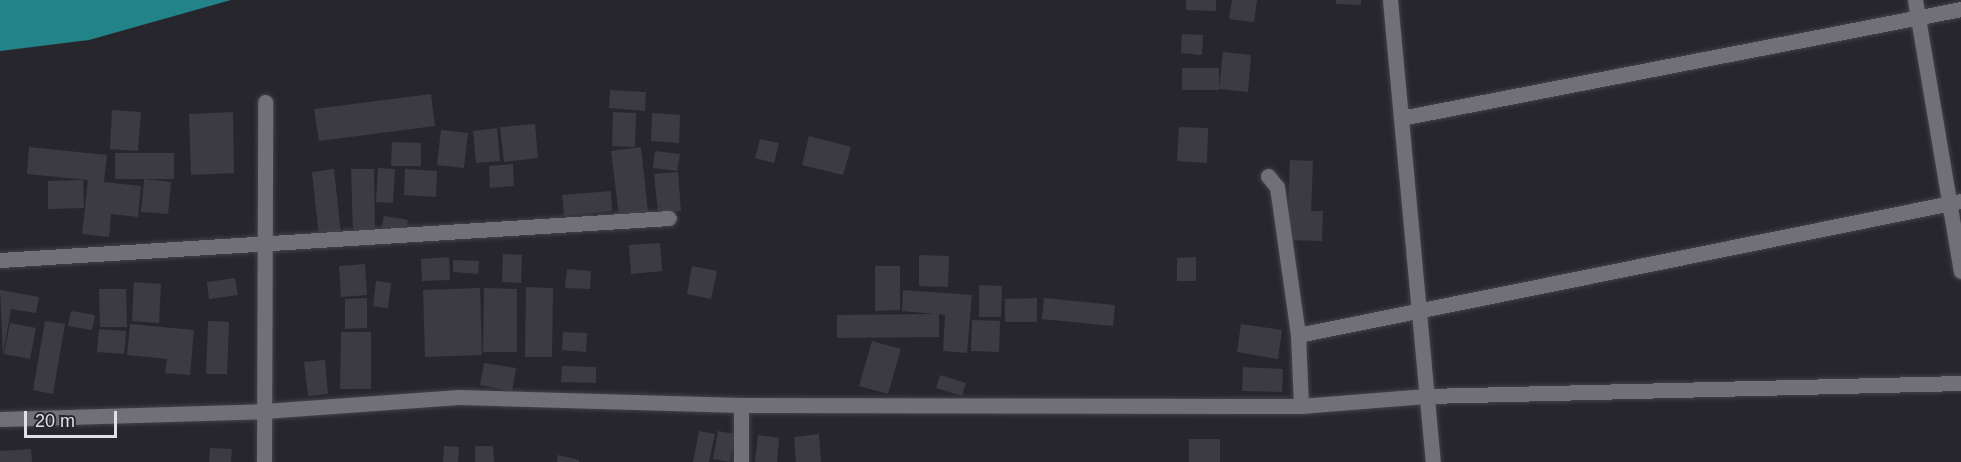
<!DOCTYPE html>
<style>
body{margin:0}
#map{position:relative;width:1961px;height:462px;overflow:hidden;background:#28262d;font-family:Arial,sans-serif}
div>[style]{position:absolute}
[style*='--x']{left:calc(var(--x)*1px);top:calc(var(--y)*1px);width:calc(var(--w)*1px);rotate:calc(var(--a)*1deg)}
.water>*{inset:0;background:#228388}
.building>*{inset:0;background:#3c3b42}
.roads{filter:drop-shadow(0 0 2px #434147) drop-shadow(0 0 2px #434147)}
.minor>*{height:15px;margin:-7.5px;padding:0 7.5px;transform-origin:7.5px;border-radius:7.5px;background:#717077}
span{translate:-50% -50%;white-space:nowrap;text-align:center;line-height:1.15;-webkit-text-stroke:4.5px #28262d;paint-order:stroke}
.scale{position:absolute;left:24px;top:411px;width:93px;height:27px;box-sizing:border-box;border:3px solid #e1e0e4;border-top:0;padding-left:8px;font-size:18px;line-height:21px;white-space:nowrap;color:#e1e0e4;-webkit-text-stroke:4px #28262d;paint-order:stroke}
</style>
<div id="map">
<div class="water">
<div style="clip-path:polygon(0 0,231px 0,89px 40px,0 51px)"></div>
</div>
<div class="building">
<div style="clip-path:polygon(1186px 0,1216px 0,1216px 11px,1186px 10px)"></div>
<div style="clip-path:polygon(1232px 0,1257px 0,1254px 22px,1229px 19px)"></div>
<div style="clip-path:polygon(1336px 0,1361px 0,1361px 5px,1336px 4px)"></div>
<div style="clip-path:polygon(1182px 34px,1203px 35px,1202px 55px,1181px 53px)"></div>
<div style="clip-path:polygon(1223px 52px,1251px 55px,1248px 92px,1219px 89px)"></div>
<div style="clip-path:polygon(1182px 68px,1219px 68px,1219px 90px,1182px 90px)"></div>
<div style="clip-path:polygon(610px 90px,646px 92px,645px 111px,609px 108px)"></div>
<div style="clip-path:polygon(431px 94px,435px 126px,319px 141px,314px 109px)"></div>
<div style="clip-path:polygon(112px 110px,141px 112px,138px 151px,110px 149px)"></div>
<div style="clip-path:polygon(233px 112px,234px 173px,191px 175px,189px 114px)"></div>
<div style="clip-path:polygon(613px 112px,636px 113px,635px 147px,612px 146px)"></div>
<div style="clip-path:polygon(652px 113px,680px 115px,679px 143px,651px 141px)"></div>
<div style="clip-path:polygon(535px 124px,538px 158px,504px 162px,500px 127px)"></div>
<div style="clip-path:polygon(1179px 127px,1208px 128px,1207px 163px,1177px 161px)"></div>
<div style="clip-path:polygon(497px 128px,500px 161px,476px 163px,473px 131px)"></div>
<div style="clip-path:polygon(441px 130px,468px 133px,464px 168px,437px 165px)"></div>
<div style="clip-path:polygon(809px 136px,851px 147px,843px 175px,802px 165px)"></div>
<div style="clip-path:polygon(760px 139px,779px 143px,774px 163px,755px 158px)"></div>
<div style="clip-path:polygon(392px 142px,421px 143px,421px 166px,391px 166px)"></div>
<div style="clip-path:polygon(29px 147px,107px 155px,104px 182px,141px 186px,138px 217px,111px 214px,109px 237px,82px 234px,88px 180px,27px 174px)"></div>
<div style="clip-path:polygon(641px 147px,648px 212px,619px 216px,611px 151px)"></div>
<div style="clip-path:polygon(655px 151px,680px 154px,677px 171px,653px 168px)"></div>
<div style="clip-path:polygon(115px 153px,174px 153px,174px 179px,115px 179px)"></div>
<div style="clip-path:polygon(1290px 160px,1313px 161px,1311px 211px,1323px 211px,1322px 241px,1287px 240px)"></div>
<div style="clip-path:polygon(513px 164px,514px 186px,490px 188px,489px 166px)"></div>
<div style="clip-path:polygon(378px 168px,395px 169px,393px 203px,376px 202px)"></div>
<div style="clip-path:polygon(334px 169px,341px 234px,319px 237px,312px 172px)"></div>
<div style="clip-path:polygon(351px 169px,374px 169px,375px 232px,353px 233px)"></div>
<div style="clip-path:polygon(405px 169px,437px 171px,436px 197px,404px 195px)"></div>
<div style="clip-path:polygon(678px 172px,681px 211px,658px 213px,654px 174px)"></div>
<div style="clip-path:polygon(144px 179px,171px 182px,168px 214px,141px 212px)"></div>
<div style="clip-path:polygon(83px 180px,84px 208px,48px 209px,48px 181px)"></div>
<div style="clip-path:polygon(611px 191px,612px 211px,564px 216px,562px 195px)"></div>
<div style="clip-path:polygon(384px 216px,408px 220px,405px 234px,381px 230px)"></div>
<div style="clip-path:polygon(660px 243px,662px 271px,631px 274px,629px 245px)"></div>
<div style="clip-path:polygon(503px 254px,522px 255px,521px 283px,502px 282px)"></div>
<div style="clip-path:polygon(919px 255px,949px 256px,948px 287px,919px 286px)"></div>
<div style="clip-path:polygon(449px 257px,450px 280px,422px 281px,421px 259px)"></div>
<div style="clip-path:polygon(1196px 257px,1196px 281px,1177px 281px,1177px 258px)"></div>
<div style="clip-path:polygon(453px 260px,479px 261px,478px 274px,453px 272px)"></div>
<div style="clip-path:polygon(365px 264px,367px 295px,341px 297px,339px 266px)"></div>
<div style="clip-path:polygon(692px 266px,717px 271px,711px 299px,687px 294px)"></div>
<div style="clip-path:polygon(875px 266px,900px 266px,900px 310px,875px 311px)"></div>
<div style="clip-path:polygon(567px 269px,591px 271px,590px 289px,565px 288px)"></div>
<div style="clip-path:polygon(235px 278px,238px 295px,209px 299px,207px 282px)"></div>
<div style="clip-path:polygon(376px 281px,391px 283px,388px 308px,373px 306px)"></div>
<div style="clip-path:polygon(134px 282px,161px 284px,159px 323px,132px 321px)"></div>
<div style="clip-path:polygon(979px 285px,1002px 286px,1001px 317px,979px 317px)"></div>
<div style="clip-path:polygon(526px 287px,553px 288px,552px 357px,525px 357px)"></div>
<div style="clip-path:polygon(480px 288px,482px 355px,425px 357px,423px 290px)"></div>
<div style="clip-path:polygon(484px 288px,517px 289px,517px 352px,483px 352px)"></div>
<div style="clip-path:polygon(99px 289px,126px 289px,127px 327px,100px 327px)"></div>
<div style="clip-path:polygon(0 290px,39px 297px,36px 313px,11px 309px,3px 355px)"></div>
<div style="clip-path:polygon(903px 290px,972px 295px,967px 353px,943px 351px,945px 315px,939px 314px,939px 337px,837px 338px,837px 315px,935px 314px,902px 311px)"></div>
<div style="clip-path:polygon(367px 298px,367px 328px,345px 329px,345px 299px)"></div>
<div style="clip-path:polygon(1037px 298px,1037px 322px,1005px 322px,1005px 299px)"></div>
<div style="clip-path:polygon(1044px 298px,1115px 305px,1113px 326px,1042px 319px)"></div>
<div style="clip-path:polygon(71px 311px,95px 315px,92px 330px,68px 326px)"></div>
<div style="clip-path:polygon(972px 320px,1000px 321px,999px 352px,971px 351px)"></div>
<div style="clip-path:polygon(45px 321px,65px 324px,53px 394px,33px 390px)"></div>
<div style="clip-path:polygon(208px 321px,229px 322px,227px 374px,206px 374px)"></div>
<div style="clip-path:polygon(10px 323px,36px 328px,30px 359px,4px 354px)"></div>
<div style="clip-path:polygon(130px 324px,194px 330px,190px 375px,165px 373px,167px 359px,127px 355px)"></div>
<div style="clip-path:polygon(1241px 324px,1282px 330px,1278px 359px,1237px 352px)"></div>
<div style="clip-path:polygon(99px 329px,126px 331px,124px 354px,97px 352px)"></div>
<div style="clip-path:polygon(341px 332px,371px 332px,371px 389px,340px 389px)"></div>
<div style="clip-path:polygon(563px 332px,587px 333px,586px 352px,562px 350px)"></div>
<div style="clip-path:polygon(872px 341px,901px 349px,888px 394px,859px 386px)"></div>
<div style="clip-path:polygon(325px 360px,328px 394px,308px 396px,304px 362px)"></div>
<div style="clip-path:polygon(484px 363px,516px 368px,512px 391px,480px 385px)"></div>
<div style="clip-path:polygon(562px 366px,596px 367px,596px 383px,561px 382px)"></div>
<div style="clip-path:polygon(1243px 367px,1283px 369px,1282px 392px,1242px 391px)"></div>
<div style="clip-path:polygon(940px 375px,966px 383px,962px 396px,936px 388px)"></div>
<div style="clip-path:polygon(699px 431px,715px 434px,709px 462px,693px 462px)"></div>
<div style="clip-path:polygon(718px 431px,735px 434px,730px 462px,713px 459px)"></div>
<div style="clip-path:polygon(819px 434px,821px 462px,796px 462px,794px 437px)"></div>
<div style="clip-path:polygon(758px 435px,779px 438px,777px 462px,755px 462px)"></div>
<div style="clip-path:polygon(1189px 439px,1220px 439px,1220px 462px,1189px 462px)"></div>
<div style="clip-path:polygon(444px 446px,459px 447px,458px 462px,443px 462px)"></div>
<div style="clip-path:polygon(475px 446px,493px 446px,494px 462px,475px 462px)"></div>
<div style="clip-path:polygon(210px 448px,232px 449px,231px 462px,209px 462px)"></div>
<div style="clip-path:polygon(31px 449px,32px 462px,0 462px,0 451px)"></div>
<div style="clip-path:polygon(558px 455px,579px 460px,579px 462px,557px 462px)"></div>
</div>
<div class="roads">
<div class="minor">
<div style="--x:1390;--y:0;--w:464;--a:84.7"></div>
<div style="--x:1915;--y:0;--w:275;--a:80.4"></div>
<div style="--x:1401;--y:118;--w:571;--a:-11.01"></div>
<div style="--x:1268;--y:176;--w:14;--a:51"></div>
<div style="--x:1277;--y:187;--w:149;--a:81.9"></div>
<div style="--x:1298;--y:335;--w:71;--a:87.6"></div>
<div style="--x:0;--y:260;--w:670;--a:-3.59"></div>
<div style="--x:1298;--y:335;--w:676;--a:-11.43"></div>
<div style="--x:741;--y:405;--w:57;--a:90"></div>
<div style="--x:0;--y:419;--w:264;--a:-1.7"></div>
<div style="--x:264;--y:411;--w:195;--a:-4.1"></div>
<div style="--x:458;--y:397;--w:283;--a:1.6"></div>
<div style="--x:741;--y:405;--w:560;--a:0.1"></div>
<div style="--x:1301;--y:406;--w:125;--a:-4.6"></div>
<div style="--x:1426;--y:396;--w:535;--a:-1.39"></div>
<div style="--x:264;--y:462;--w:360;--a:-89.8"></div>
</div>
</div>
<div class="scale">20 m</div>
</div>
